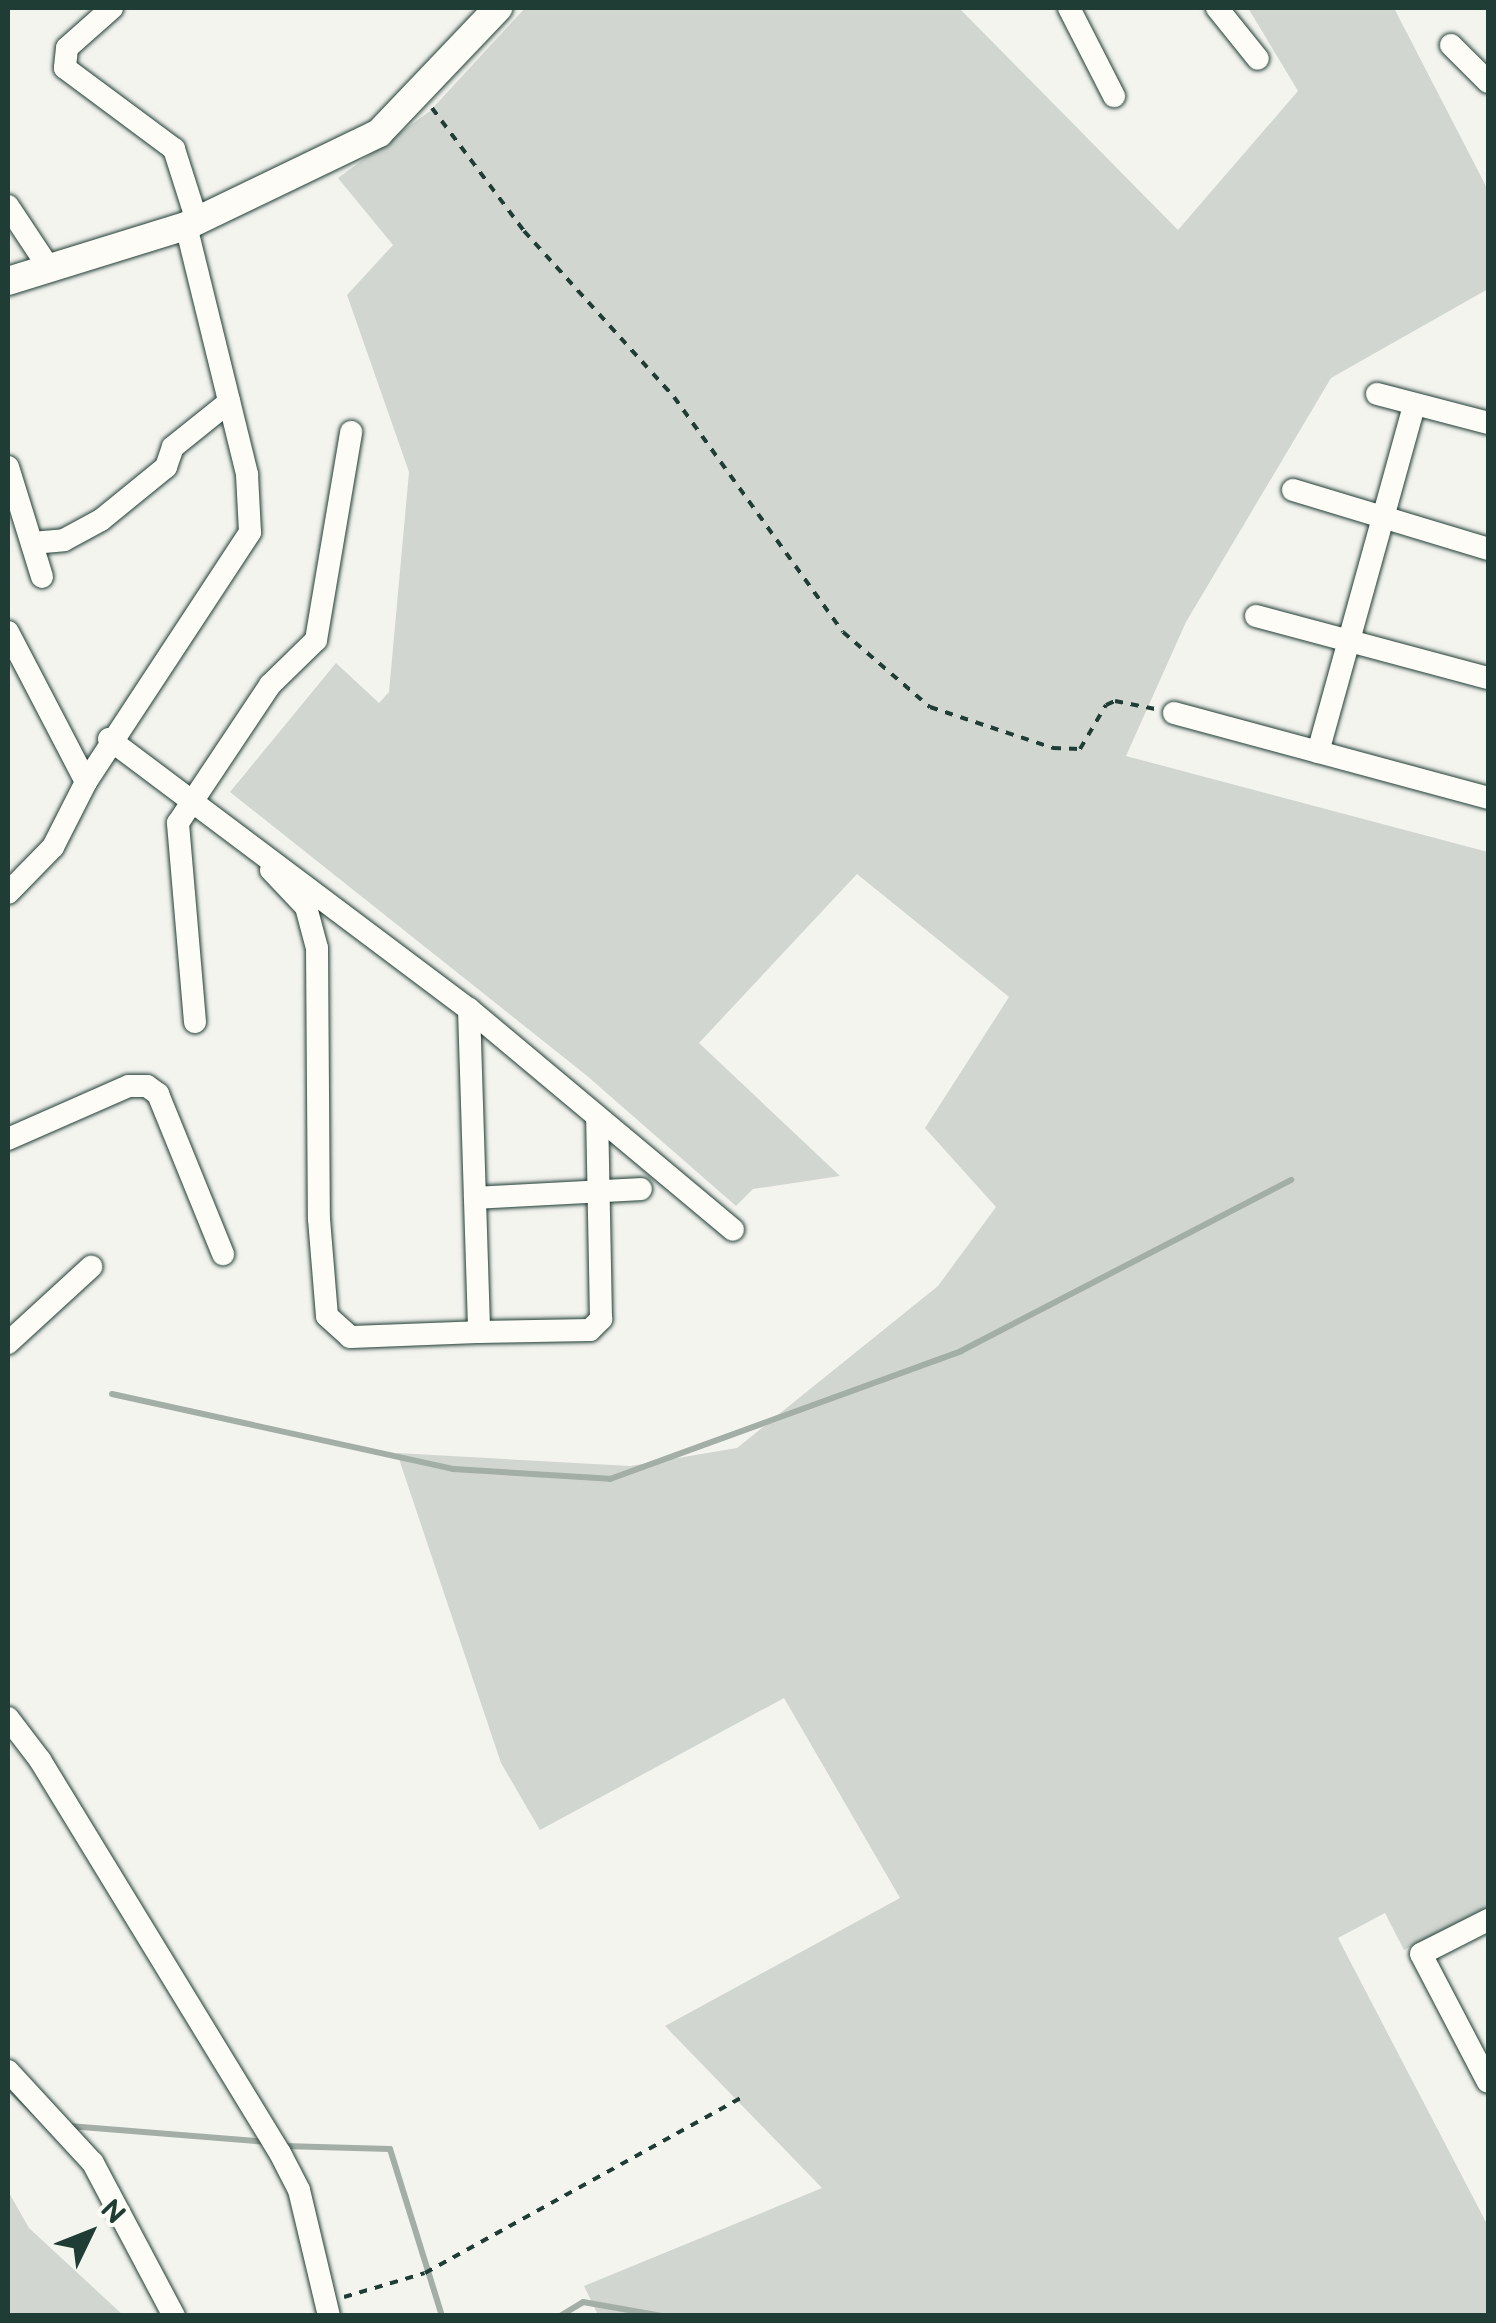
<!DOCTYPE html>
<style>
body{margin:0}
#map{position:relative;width:1496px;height:2323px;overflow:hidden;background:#f4f4ef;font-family:"Balsamiq Sans",sans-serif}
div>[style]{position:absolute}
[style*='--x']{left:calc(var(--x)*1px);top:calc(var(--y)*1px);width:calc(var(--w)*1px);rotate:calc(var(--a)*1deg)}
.green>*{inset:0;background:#d1d6d1}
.stream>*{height:6px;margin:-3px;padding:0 3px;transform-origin:3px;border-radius:3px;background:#a3aea7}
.path>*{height:4px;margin-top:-2px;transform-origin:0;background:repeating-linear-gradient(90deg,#1f3d34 0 8px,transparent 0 16px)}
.roads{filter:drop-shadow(0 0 2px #1f3d34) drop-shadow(0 0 2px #1f3d34)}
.minor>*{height:22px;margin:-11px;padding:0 11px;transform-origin:11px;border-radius:11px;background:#fdfcf7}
.major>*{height:28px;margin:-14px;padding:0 14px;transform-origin:14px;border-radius:14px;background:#fdfcf7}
span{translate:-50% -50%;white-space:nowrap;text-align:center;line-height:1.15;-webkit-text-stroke:10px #fdfcf7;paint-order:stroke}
.frame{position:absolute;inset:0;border:10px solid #1f3d34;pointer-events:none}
.north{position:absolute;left:40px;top:2183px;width:100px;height:100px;-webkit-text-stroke:8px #fdfcf7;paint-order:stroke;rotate:47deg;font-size:28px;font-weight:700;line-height:40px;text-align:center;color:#1f3d34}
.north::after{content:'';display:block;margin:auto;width:35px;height:45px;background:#1f3d34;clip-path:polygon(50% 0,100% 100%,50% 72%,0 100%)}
</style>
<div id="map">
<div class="green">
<div style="clip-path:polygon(525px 8px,959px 8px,1178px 230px,1298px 91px,1248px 8px,1394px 8px,1488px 190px,1488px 289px,1331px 378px,1186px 622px,1126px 756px,1488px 852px,1488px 1907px,1404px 1950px,1385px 1913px,1338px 1938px,1488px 2226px,1488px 2315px,598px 2315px,584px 2286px,822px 2188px,665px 2026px,900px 1898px,784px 1698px,540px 1830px,501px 1763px,397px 1453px,630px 1466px,737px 1448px,938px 1286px,996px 1207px,925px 1128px,1009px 997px,857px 874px,699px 1043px,840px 1176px,753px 1189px,736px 1206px,586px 1075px,230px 792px,336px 663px,379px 703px,389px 692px,409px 472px,347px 295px,393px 245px,338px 178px,430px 111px)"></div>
<div style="clip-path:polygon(8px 2191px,29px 2228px,123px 2315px,8px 2315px)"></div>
</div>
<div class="stream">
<div style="--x:112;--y:1394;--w:349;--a:12.4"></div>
<div style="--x:453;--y:1469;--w:157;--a:3.6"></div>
<div style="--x:610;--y:1479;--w:374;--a:-20"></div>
<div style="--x:961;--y:1351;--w:372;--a:-27.4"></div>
<div style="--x:8;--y:2087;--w:61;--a:43.7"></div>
<div style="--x:69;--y:2126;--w:198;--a:4.6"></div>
<div style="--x:283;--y:2146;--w:107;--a:1.6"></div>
<div style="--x:390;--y:2149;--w:175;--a:72.7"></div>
<div style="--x:560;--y:2316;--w:27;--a:-31"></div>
<div style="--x:583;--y:2302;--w:80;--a:10"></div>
</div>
<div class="path">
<div style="--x:432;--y:108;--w:154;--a:53.2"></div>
<div style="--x:524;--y:231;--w:224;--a:47.9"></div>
<div style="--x:674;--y:397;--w:289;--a:54.3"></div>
<div style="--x:843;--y:632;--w:115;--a:40.8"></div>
<div style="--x:930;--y:707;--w:130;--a:18.4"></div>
<div style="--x:1053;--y:748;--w:27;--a:2"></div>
<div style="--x:1080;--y:749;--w:51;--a:-59.4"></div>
<div style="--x:1106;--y:705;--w:10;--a:-24"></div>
<div style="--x:1115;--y:701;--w:41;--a:11.3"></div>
<div style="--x:344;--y:2297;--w:84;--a:-16.5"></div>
<div style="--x:425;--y:2273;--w:365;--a:-29"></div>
</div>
<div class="roads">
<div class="minor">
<div style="--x:112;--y:8;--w:60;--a:138.4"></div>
<div style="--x:67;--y:48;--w:20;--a:96"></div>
<div style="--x:65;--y:68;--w:136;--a:36.6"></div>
<div style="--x:174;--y:149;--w:76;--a:72.3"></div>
<div style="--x:1069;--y:8;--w:99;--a:62.9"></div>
<div style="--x:1217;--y:8;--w:65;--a:51.2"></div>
<div style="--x:1451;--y:45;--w:52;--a:45"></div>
<div style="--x:8;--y:206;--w:74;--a:56.5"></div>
<div style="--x:1377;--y:394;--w:115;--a:14.6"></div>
<div style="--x:8;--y:467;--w:115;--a:72.8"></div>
<div style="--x:1293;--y:490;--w:204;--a:16.8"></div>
<div style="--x:32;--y:543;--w:32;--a:-5"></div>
<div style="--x:64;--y:540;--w:42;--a:-28.4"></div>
<div style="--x:101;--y:520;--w:84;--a:-39.2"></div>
<div style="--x:166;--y:467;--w:21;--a:-71"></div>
<div style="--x:173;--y:447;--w:72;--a:-38.8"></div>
<div style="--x:1256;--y:616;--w:240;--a:15"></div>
<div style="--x:8;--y:632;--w:169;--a:62.5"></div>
<div style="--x:86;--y:782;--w:73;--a:116.9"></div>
<div style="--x:53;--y:847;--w:64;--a:134.4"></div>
<div style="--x:1174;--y:713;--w:325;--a:15.1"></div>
<div style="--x:109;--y:739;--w:450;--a:36.9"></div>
<div style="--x:469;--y:1009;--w:344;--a:39.9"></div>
<div style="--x:1318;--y:752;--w:360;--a:-74.5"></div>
<div style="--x:86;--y:782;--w:299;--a:-56.7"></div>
<div style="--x:250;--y:532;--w:58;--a:-93"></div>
<div style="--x:247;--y:474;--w:255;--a:-103.8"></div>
<div style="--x:271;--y:870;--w:51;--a:46.6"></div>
<div style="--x:306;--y:907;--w:42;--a:75"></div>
<div style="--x:317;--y:948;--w:271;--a:89.6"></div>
<div style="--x:319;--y:1219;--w:97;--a:85.3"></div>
<div style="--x:327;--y:1316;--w:31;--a:42"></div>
<div style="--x:350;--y:1337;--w:129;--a:-2.2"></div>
<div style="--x:469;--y:1009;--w:323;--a:88.2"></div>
<div style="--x:479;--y:1332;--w:111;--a:-1"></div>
<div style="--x:590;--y:1330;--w:16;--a:-45"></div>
<div style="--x:601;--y:1319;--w:202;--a:-91.1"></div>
<div style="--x:195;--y:1022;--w:200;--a:-94.9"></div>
<div style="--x:178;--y:823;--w:166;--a:-56.3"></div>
<div style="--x:270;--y:685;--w:64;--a:-44.4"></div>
<div style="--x:316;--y:640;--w:211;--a:-80.4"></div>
<div style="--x:8;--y:1139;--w:132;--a:-23.7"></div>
<div style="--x:129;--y:1086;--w:18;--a:0"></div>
<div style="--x:147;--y:1086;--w:14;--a:36"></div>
<div style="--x:158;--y:1094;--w:173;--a:67.9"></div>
<div style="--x:475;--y:1198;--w:166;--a:-3.1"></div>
<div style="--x:8;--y:1343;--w:113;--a:-42.5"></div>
<div style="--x:8;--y:1718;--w:53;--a:52.7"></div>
<div style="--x:40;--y:1760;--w:460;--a:58.6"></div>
<div style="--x:280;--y:2153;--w:42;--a:62.8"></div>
<div style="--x:299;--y:2190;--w:130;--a:76.6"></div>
<div style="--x:1488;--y:1920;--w:75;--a:153.1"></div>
<div style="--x:1421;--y:1954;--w:144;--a:62.4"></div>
<div style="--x:8;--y:2071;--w:125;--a:47.3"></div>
<div style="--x:93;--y:2163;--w:173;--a:62.1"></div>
</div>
<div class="major">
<div style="--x:8;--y:281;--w:186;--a:-17.2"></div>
<div style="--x:186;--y:226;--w:214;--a:-25.7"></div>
<div style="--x:379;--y:133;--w:173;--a:-46.4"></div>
</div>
</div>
<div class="frame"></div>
<div class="north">N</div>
</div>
